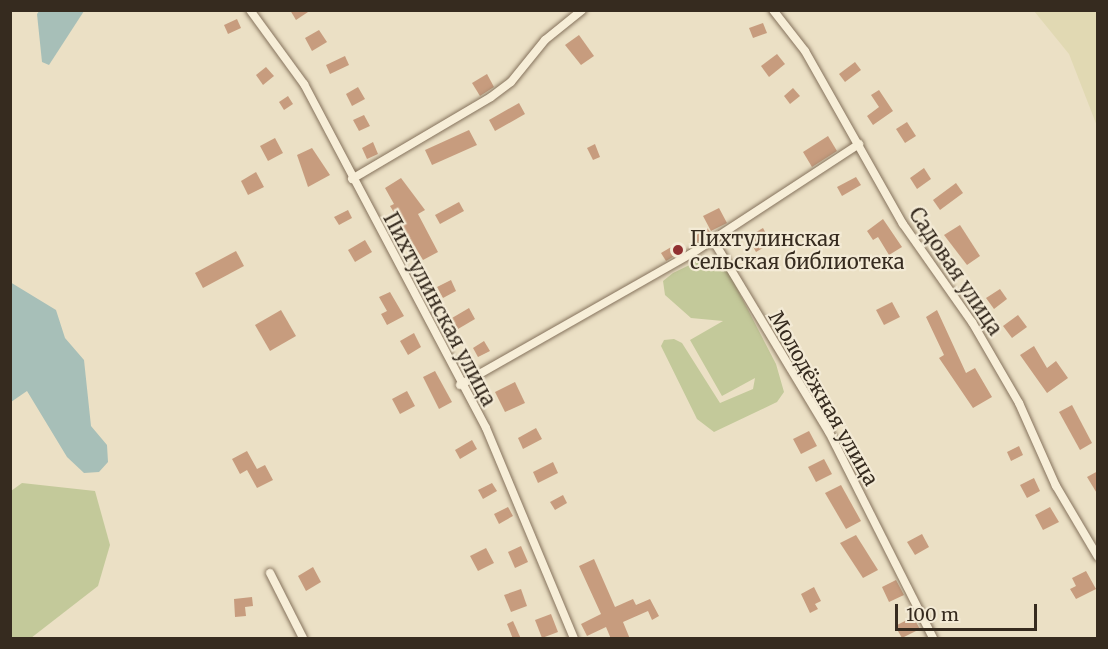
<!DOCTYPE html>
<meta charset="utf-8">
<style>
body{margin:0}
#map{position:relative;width:1108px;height:649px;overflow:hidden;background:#ebe0c5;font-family:Merriweather,serif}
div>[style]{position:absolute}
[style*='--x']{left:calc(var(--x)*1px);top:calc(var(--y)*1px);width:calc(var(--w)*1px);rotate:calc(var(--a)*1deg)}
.farmland>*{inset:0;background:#e1d9b3}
.green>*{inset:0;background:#c3c99a}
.water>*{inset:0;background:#a7bfb8}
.building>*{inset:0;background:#c79c7e}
.roads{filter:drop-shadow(0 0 2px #85725c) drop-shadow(0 0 2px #85725c)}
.minor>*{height:8px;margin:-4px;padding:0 4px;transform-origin:4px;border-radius:4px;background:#f7eed8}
.dots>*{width:16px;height:16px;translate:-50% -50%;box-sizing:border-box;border:3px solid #f3ead5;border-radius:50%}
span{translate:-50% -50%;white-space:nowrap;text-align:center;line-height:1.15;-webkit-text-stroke:4.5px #f3ead5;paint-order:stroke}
.poi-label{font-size:20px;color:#362b1f}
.left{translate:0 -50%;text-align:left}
.street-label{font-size:20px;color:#362b1f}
.frame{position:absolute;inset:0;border:12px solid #362b1f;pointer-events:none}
.scale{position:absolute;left:895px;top:604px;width:142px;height:27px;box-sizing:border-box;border:3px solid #362b1f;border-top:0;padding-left:8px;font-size:18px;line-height:21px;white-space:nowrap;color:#362b1f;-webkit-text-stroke:4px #f3ead5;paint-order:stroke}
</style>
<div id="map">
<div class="farmland">
<div style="clip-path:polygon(1034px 11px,1097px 11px,1097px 126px,1069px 54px)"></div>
</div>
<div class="green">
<div style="clip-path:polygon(706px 257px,728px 271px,776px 364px,784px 392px,777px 402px,714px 432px,697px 419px,661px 346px,664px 340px,674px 339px,682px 343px,720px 403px,753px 389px,755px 378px,722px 396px,690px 340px,723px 321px,691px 318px,665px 295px,663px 281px,673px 273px)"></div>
<div style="clip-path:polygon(22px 483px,95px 491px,110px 545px,98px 586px,31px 638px,11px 638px,11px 491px)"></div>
</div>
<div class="water">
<div style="clip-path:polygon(40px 10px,84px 11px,49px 65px,42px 62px,37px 14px)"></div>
<div style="clip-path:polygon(10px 282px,56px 310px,65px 338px,84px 360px,91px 426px,107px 445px,108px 462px,99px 472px,84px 473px,67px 457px,27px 391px,11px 402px)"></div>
</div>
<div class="building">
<div style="clip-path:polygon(290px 10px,311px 10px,296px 20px)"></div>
<div style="clip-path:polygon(237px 19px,241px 28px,228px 34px,224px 25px)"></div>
<div style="clip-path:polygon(763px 23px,767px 33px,753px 38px,749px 28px)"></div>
<div style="clip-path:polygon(319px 30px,327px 42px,312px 51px,305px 38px)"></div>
<div style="clip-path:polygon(579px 35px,594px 56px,581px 65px,565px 45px)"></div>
<div style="clip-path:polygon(777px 54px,785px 64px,769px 77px,761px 66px)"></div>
<div style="clip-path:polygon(345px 56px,349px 65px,330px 74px,326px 65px)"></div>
<div style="clip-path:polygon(855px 62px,861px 70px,845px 82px,839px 74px)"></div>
<div style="clip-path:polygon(266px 67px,274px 76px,263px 85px,256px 75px)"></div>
<div style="clip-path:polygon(487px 74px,494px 87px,480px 96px,472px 83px)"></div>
<div style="clip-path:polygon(358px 87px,365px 99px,352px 106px,346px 94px)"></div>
<div style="clip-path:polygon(793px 88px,800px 96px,790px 104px,784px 96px)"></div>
<div style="clip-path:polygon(879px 90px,893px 111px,873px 125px,867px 116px,879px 107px,871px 95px)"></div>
<div style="clip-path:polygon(288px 96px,293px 104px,284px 110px,279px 102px)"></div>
<div style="clip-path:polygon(519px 103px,525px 114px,495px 131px,489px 120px)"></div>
<div style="clip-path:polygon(364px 115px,370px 126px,359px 131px,353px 120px)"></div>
<div style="clip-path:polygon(907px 122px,916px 136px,905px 143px,896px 129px)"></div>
<div style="clip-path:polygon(469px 130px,477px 145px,432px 165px,425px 150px)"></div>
<div style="clip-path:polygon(828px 136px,837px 151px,812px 167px,803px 152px)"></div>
<div style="clip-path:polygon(275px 138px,283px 153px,268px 161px,260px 146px)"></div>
<div style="clip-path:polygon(373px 142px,378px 154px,367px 159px,362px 148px)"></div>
<div style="clip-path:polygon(595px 144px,600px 157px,593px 160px,587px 148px)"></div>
<div style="clip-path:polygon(312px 148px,330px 175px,308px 187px,297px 155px)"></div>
<div style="clip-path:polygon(924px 168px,931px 179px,917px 189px,910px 178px)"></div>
<div style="clip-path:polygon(256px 172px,264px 187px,248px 195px,241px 181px)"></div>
<div style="clip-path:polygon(856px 177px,861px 185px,842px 196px,837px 187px)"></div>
<div style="clip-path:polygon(401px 178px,425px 210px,418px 214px,438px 252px,423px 260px,390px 206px,394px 204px,385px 188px)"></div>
<div style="clip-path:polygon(956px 183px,963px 193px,940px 210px,933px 200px)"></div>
<div style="clip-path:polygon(459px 202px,464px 211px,440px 224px,435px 215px)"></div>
<div style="clip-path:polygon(719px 208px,727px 223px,711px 231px,703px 216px)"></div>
<div style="clip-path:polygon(348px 210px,352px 218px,339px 225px,334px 217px)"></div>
<div style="clip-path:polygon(883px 219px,902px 247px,889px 255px,878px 237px,873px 240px,867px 231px)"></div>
<div style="clip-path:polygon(960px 225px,980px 256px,967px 265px,944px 235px)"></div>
<div style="clip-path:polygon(707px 228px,711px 233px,696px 243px,692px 238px)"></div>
<div style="clip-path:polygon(763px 228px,771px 243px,756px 252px,748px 237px)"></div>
<div style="clip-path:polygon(365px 240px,372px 252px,355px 262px,348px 250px)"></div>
<div style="clip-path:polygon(678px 243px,683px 251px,666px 261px,661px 253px)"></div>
<div style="clip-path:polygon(236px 251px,244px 266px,203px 288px,195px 273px)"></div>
<div style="clip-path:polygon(451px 280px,456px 291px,443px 298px,437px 287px)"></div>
<div style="clip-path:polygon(1000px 289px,1007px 299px,994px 309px,986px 298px)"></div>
<div style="clip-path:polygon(390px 292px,404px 316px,387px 325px,381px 314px,387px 311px,379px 297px)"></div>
<div style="clip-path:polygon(892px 302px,900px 317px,884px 325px,876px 310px)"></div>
<div style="clip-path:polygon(469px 308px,475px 319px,458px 329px,452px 318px)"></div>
<div style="clip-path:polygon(281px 310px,296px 336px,270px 351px,255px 325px)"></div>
<div style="clip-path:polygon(937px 310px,966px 373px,975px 368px,992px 397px,973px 408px,939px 358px,944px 355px,926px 317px)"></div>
<div style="clip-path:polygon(1018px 315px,1027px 327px,1012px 338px,1003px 326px)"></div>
<div style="clip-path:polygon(414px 333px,421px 347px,408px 355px,400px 341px)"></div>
<div style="clip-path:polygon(484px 341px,490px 351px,478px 357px,473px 348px)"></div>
<div style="clip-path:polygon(1034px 346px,1047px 368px,1056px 361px,1068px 378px,1047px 393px,1020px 355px)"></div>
<div style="clip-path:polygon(435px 371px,452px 402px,439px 409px,423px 377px)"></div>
<div style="clip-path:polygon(515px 382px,525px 403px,505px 412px,495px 392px)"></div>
<div style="clip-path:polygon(407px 391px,415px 406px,400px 414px,392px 399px)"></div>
<div style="clip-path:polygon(1072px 405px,1092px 443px,1080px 450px,1059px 412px)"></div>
<div style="clip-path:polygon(536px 428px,542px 439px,523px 449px,518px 438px)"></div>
<div style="clip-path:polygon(809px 431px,817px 446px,801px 454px,793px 439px)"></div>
<div style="clip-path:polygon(472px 440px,477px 449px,460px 459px,455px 450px)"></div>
<div style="clip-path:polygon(1019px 446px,1023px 455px,1011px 461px,1007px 452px)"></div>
<div style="clip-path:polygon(247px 451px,257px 469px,265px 465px,273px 480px,257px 488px,247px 470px,240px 474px,232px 459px)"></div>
<div style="clip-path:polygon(824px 459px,832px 474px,816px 482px,808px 467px)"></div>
<div style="clip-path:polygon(553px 462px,558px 473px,538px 483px,533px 472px)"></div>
<div style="clip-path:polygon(1098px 471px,1098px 495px,1087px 477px)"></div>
<div style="clip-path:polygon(1034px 478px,1040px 491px,1027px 498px,1020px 485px)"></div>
<div style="clip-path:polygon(492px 483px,497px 491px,483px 499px,478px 490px)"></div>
<div style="clip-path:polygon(841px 485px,861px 521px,846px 529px,825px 493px)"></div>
<div style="clip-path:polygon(563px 495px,567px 503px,555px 510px,550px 502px)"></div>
<div style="clip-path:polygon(508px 507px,513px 516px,499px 524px,494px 514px)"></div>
<div style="clip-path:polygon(1050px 507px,1059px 522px,1043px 530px,1035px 515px)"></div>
<div style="clip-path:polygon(922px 534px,929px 547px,915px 555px,907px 542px)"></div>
<div style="clip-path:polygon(856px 535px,878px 570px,863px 578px,840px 543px)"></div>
<div style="clip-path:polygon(521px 546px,528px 562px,515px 568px,508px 552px)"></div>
<div style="clip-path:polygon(486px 548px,494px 563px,478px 571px,470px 556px)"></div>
<div style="clip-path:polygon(594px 559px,615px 607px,633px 599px,636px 605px,650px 599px,659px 616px,652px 620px,648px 611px,623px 622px,630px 639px,611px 639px,606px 627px,587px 636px,581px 624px,601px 614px,579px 566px)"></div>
<div style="clip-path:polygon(313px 567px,321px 582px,306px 591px,298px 576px)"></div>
<div style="clip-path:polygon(1086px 571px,1096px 589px,1076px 599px,1070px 589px,1076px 586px,1072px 578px)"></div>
<div style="clip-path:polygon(896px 580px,904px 595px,889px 602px,882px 587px)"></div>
<div style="clip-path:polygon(814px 587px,821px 601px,815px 604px,818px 609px,810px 613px,801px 594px)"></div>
<div style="clip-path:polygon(521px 589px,527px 606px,511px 612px,504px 595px)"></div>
<div style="clip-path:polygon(252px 597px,253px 606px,245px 607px,246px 616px,235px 617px,234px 599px)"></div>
<div style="clip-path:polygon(551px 614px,558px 632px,542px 638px,535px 620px)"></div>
<div style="clip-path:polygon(913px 617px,920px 629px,902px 638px,895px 626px)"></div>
<div style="clip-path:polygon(513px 621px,521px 639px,513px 639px,507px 624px)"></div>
</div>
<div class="roads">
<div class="minor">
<div style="--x:250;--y:10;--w:92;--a:53.9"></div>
<div style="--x:304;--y:84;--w:389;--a:62.1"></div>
<div style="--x:486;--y:428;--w:228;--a:67.3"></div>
<div style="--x:773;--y:10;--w:52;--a:52"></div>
<div style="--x:805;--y:51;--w:199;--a:60.5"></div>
<div style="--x:903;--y:224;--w:120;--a:54.9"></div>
<div style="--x:972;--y:322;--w:94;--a:59.9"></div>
<div style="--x:1019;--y:403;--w:91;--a:66"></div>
<div style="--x:1056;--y:486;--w:82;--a:59.4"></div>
<div style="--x:352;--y:179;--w:161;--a:-30.5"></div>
<div style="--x:491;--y:97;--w:25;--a:-37"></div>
<div style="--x:511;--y:82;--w:54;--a:-51"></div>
<div style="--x:545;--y:40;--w:48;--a:-39"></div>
<div style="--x:713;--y:240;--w:224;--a:58.9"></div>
<div style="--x:829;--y:432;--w:231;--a:63.2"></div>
<div style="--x:460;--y:385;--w:266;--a:-29.6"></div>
<div style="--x:691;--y:254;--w:201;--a:-33.2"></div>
<div style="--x:270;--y:573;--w:73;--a:63.1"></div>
</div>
</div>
<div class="dots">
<div style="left:678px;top:250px;background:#903031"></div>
</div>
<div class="poi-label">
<span class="left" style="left:690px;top:250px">Пихтулинская<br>сельская библиотека</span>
</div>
<div class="street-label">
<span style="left:956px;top:271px;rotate:56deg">Садовая улица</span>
<span style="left:440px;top:309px;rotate:62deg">Пихтулинская улица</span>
<span style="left:824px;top:398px;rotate:60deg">Молодёжная улица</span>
</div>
<div class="frame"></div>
<div class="scale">100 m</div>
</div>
